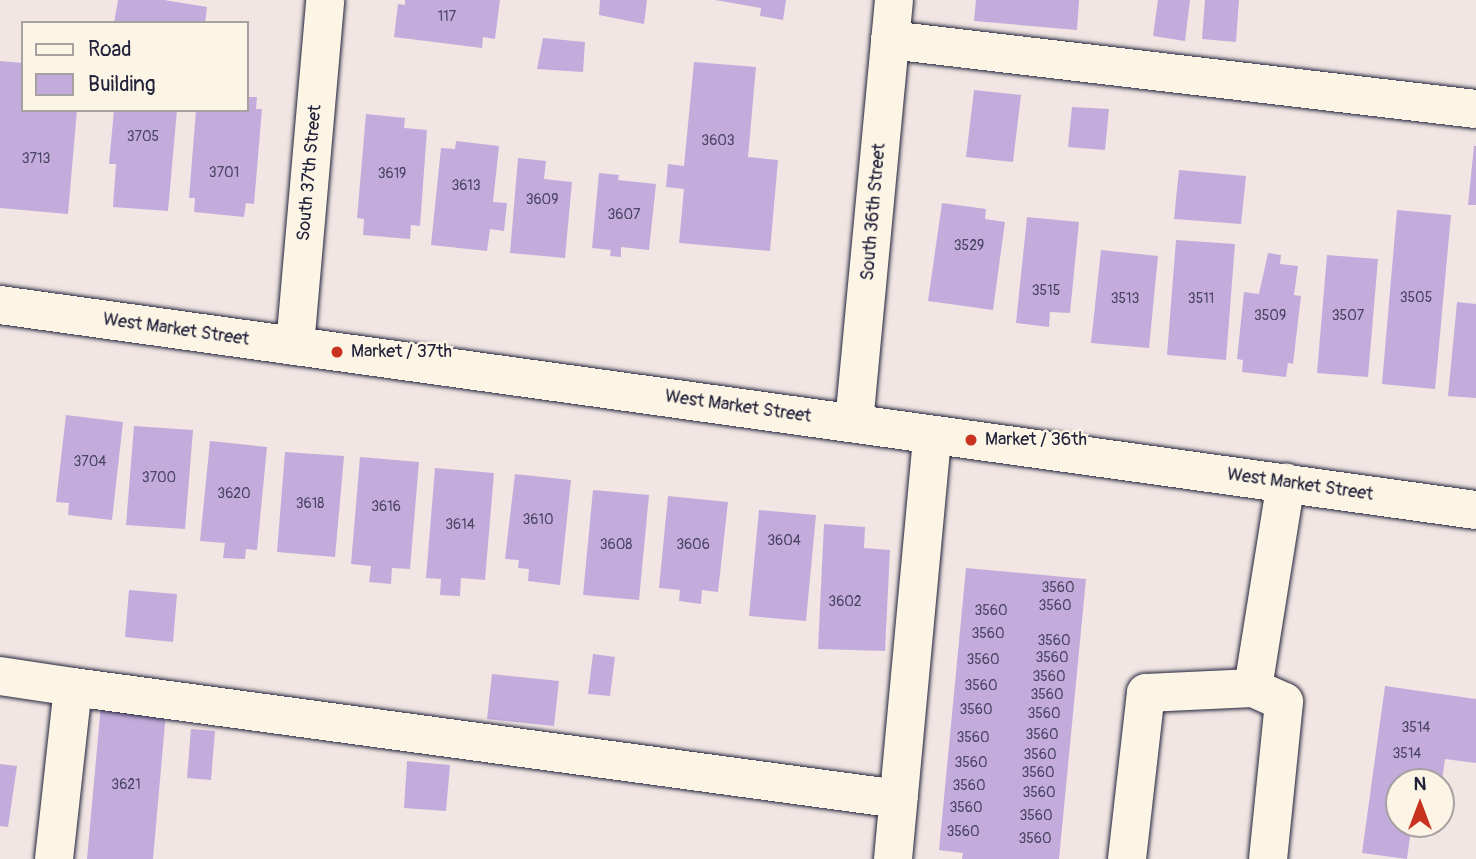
<!DOCTYPE html>
<style>
body{margin:0}
#map{position:relative;width:1476px;height:859px;overflow:hidden;background:#f1e6e3;font-family:Pangolin,sans-serif}
div>[style]{position:absolute}
[style*='--x']{left:calc(var(--x)*1px);top:calc(var(--y)*1px);width:calc(var(--w)*1px);rotate:calc(var(--a)*1deg)}
.building>*{inset:0;background:#c3acdb}
.roads{filter:drop-shadow(0 0 2px #22223b) drop-shadow(0 0 2px #22223b)}
.minor>*{height:38px;margin:-19px;padding:0 19px;transform-origin:19px;border-radius:19px;background:#fcf5e5}
.dots>*{width:19px;height:19px;translate:-50% -50%;box-sizing:border-box;border:4px solid #fcf5e5;border-radius:50%}
span{translate:-50% -50%;white-space:nowrap;text-align:center;line-height:1.15;-webkit-text-stroke:5px #fcf5e5;paint-order:stroke}
.number-label{font-size:14px;color:#4a4463}
.number-label span{-webkit-text-stroke-width:0}
.street-label{font-size:18px;color:#22223b}
.poi-label{font-size:18px;color:#22223b}
.left{translate:0 -50%;text-align:left}
.legend{position:absolute;left:21px;top:21px;width:228px;height:91px;box-sizing:border-box;background:#fcf5e5;border:2px solid #a5a1a1;margin:0;padding:9px 12px;list-style:none;font-size:21px;color:#22223b}
.legend li{display:flex;align-items:center;gap:14px;height:35px}
.legend b{width:35px;border:2px solid #a5a1a1}
.north{position:absolute;left:1385px;top:768px;width:70px;height:70px;box-sizing:border-box;background:#fcf5e5;border:2px solid #a5a1a1;border-radius:50%;rotate:0deg;font-size:19px;font-weight:700;line-height:28px;text-align:center;color:#22223b}
.north::after{content:'';display:block;margin:auto;width:24px;height:32px;background:#c8321e;clip-path:polygon(50% 0,100% 100%,50% 72%,0 100%)}
</style>
<div id="map">
<div class="building">
<div style="clip-path:polygon(118px 0,164px 0,207px 7px,205px 23px,114px 23px)"></div>
<div style="clip-path:polygon(405px 0,500px 0,495px 39px,483px 37px,482px 48px,394px 37px,398px 4px,405px 5px)"></div>
<div style="clip-path:polygon(600px 0,647px 0,644px 24px,599px 15px)"></div>
<div style="clip-path:polygon(715px 0,786px 0,783px 20px,760px 16px,761px 8px)"></div>
<div style="clip-path:polygon(976px 0,1079px 0,1077px 30px,974px 21px)"></div>
<div style="clip-path:polygon(1158px 0,1190px 0,1185px 41px,1153px 36px)"></div>
<div style="clip-path:polygon(1205px 0,1239px 0,1236px 42px,1202px 39px)"></div>
<div style="clip-path:polygon(543px 38px,585px 42px,583px 72px,537px 69px)"></div>
<div style="clip-path:polygon(0 61px,23px 63px,23px 110px,77px 110px,68px 214px,0 208px)"></div>
<div style="clip-path:polygon(694px 62px,756px 67px,748px 157px,778px 160px,770px 251px,679px 243px,684px 189px,666px 187px,668px 164px,684px 166px)"></div>
<div style="clip-path:polygon(974px 90px,1021px 95px,1013px 162px,966px 157px)"></div>
<div style="clip-path:polygon(247px 97px,257px 97px,256px 109px,262px 109px,254px 204px,246px 203px,244px 217px,194px 212px,195px 198px,189px 198px,196px 110px,247px 110px)"></div>
<div style="clip-path:polygon(1072px 107px,1109px 109px,1105px 150px,1068px 147px)"></div>
<div style="clip-path:polygon(114px 110px,177px 110px,168px 211px,113px 207px,116px 164px,109px 164px)"></div>
<div style="clip-path:polygon(366px 114px,405px 118px,404px 128px,427px 130px,420px 226px,411px 225px,410px 239px,363px 235px,364px 219px,357px 218px)"></div>
<div style="clip-path:polygon(456px 141px,499px 146px,493px 202px,507px 203px,504px 231px,490px 229px,487px 251px,431px 245px,441px 148px,455px 149px)"></div>
<div style="clip-path:polygon(1474px 146px,1476px 146px,1476px 205px,1468px 205px)"></div>
<div style="clip-path:polygon(518px 158px,546px 161px,544px 179px,572px 182px,565px 258px,510px 253px)"></div>
<div style="clip-path:polygon(1179px 170px,1246px 176px,1241px 224px,1174px 219px)"></div>
<div style="clip-path:polygon(599px 173px,619px 175px,618px 180px,656px 184px,649px 250px,621px 247px,621px 257px,610px 256px,611px 250px,592px 248px)"></div>
<div style="clip-path:polygon(942px 203px,986px 209px,985px 219px,1005px 222px,993px 310px,928px 301px)"></div>
<div style="clip-path:polygon(1397px 210px,1451px 215px,1435px 389px,1382px 384px)"></div>
<div style="clip-path:polygon(1027px 217px,1079px 222px,1070px 313px,1050px 312px,1049px 327px,1016px 323px)"></div>
<div style="clip-path:polygon(1176px 240px,1235px 244px,1226px 360px,1167px 355px)"></div>
<div style="clip-path:polygon(1101px 250px,1158px 256px,1149px 348px,1091px 343px)"></div>
<div style="clip-path:polygon(1268px 253px,1281px 255px,1280px 264px,1298px 266px,1294px 295px,1301px 296px,1293px 364px,1288px 363px,1286px 377px,1242px 372px,1243px 360px,1237px 359px,1244px 292px,1259px 294px)"></div>
<div style="clip-path:polygon(1327px 255px,1378px 259px,1368px 377px,1317px 373px)"></div>
<div style="clip-path:polygon(1457px 302px,1476px 304px,1476px 398px,1448px 396px)"></div>
<div style="clip-path:polygon(66px 415px,123px 422px,112px 520px,68px 515px,69px 503px,56px 502px)"></div>
<div style="clip-path:polygon(134px 426px,193px 430px,185px 529px,126px 525px)"></div>
<div style="clip-path:polygon(210px 441px,267px 447px,257px 550px,246px 549px,245px 559px,223px 558px,225px 543px,200px 541px)"></div>
<div style="clip-path:polygon(285px 452px,344px 456px,335px 557px,277px 552px)"></div>
<div style="clip-path:polygon(360px 457px,419px 462px,410px 569px,392px 568px,391px 584px,369px 582px,371px 566px,351px 564px)"></div>
<div style="clip-path:polygon(435px 468px,494px 473px,485px 580px,461px 578px,460px 596px,440px 595px,441px 579px,426px 578px)"></div>
<div style="clip-path:polygon(515px 474px,571px 480px,560px 585px,528px 581px,529px 569px,518px 568px,519px 560px,505px 559px)"></div>
<div style="clip-path:polygon(593px 490px,649px 495px,639px 600px,583px 595px)"></div>
<div style="clip-path:polygon(668px 496px,728px 502px,718px 592px,702px 590px,701px 604px,679px 601px,680px 590px,659px 588px)"></div>
<div style="clip-path:polygon(759px 510px,816px 515px,806px 621px,749px 616px)"></div>
<div style="clip-path:polygon(824px 524px,865px 527px,864px 548px,890px 550px,885px 651px,818px 649px)"></div>
<div style="clip-path:polygon(966px 568px,1086px 579px,1059px 859px,962px 859px,963px 853px,939px 850px)"></div>
<div style="clip-path:polygon(129px 590px,177px 594px,173px 642px,125px 637px)"></div>
<div style="clip-path:polygon(593px 654px,615px 657px,610px 696px,588px 694px)"></div>
<div style="clip-path:polygon(492px 674px,559px 681px,554px 726px,487px 719px)"></div>
<div style="clip-path:polygon(1385px 686px,1476px 699px,1476px 763px,1445px 759px,1442px 782px,1399px 782px,1399px 824px,1436px 824px,1435px 832px,1411px 829px,1407px 859px,1362px 853px)"></div>
<div style="clip-path:polygon(101px 705px,166px 712px,153px 859px,87px 859px)"></div>
<div style="clip-path:polygon(191px 729px,215px 731px,211px 780px,187px 778px)"></div>
<div style="clip-path:polygon(407px 761px,450px 765px,446px 811px,404px 808px)"></div>
<div style="clip-path:polygon(0 764px,17px 766px,8px 827px,0 826px)"></div>
</div>
<div class="roads">
<div class="minor">
<div style="--x:890;--y:40;--w:590;--a:6.72"></div>
<div style="--x:0;--y:305;--w:1490;--a:7.91"></div>
<div style="--x:295;--y:346;--w:347;--a:-85"></div>
<div style="--x:854;--y:423;--w:425;--a:-84.6"></div>
<div style="--x:0;--y:676;--w:74;--a:8.6"></div>
<div style="--x:73;--y:687;--w:173;--a:96.3"></div>
<div style="--x:73;--y:687;--w:833;--a:7.73"></div>
<div style="--x:1253;--y:688;--w:208;--a:-80.9"></div>
<div style="--x:893;--y:859;--w:426;--a:-84.7"></div>
<div style="--x:1127;--y:859;--w:167;--a:-83.5"></div>
<div style="--x:1146;--y:693;--w:107;--a:-2.7"></div>
<div style="--x:1253;--y:688;--w:34;--a:24"></div>
<div style="--x:1284;--y:702;--w:158;--a:95.8"></div>
</div>
</div>
<div class="dots">
<div style="left:337px;top:352px;background:#c8321e"></div>
<div style="left:971px;top:440px;background:#c8321e"></div>
</div>
<div class="number-label">
<span style="left:447px;top:17px">117</span>
<span style="left:143px;top:137px">3705</span>
<span style="left:718px;top:141px">3603</span>
<span style="left:36px;top:159px">3713</span>
<span style="left:224px;top:173px">3701</span>
<span style="left:392px;top:174px">3619</span>
<span style="left:466px;top:186px">3613</span>
<span style="left:542px;top:200px">3609</span>
<span style="left:624px;top:215px">3607</span>
<span style="left:969px;top:246px">3529</span>
<span style="left:1046px;top:291px">3515</span>
<span style="left:1416px;top:298px">3505</span>
<span style="left:1125px;top:299px">3513</span>
<span style="left:1201px;top:299px">3511</span>
<span style="left:1270px;top:316px">3509</span>
<span style="left:1348px;top:316px">3507</span>
<span style="left:90px;top:462px">3704</span>
<span style="left:159px;top:478px">3700</span>
<span style="left:234px;top:494px">3620</span>
<span style="left:310px;top:504px">3618</span>
<span style="left:386px;top:507px">3616</span>
<span style="left:538px;top:520px">3610</span>
<span style="left:460px;top:525px">3614</span>
<span style="left:784px;top:541px">3604</span>
<span style="left:616px;top:545px">3608</span>
<span style="left:693px;top:545px">3606</span>
<span style="left:1058px;top:588px">3560</span>
<span style="left:845px;top:602px">3602</span>
<span style="left:1055px;top:606px">3560</span>
<span style="left:991px;top:611px">3560</span>
<span style="left:988px;top:634px">3560</span>
<span style="left:1054px;top:641px">3560</span>
<span style="left:1052px;top:658px">3560</span>
<span style="left:983px;top:660px">3560</span>
<span style="left:1049px;top:677px">3560</span>
<span style="left:981px;top:686px">3560</span>
<span style="left:1047px;top:695px">3560</span>
<span style="left:976px;top:710px">3560</span>
<span style="left:1044px;top:714px">3560</span>
<span style="left:1416px;top:728px">3514</span>
<span style="left:1042px;top:735px">3560</span>
<span style="left:973px;top:738px">3560</span>
<span style="left:1407px;top:754px">3514</span>
<span style="left:1040px;top:755px">3560</span>
<span style="left:971px;top:763px">3560</span>
<span style="left:1038px;top:773px">3560</span>
<span style="left:126px;top:785px">3621</span>
<span style="left:969px;top:786px">3560</span>
<span style="left:1039px;top:793px">3560</span>
<span style="left:966px;top:808px">3560</span>
<span style="left:1036px;top:816px">3560</span>
<span style="left:963px;top:832px">3560</span>
<span style="left:1035px;top:839px">3560</span>
</div>
<div class="street-label">
<span style="left:310px;top:173px;rotate:-85deg">South 37th Street</span>
<span style="left:874px;top:212px;rotate:-85deg">South 36th Street</span>
<span style="left:176px;top:330px;rotate:8deg">West Market Street</span>
<span style="left:738px;top:407px;rotate:8deg">West Market Street</span>
<span style="left:1300px;top:485px;rotate:8deg">West Market Street</span>
</div>
<div class="poi-label">
<span class="left" style="left:351px;top:352px">Market / 37th</span>
<span class="left" style="left:985px;top:440px">Market / 36th</span>
</div>
<ul class="legend">
<li><b style="height:9px;background:#fcf5e5"></b>Road</li>
<li><b style="height:19px;background:#c3acdb"></b>Building</li>
</ul>
<div class="north">N</div>
</div>
